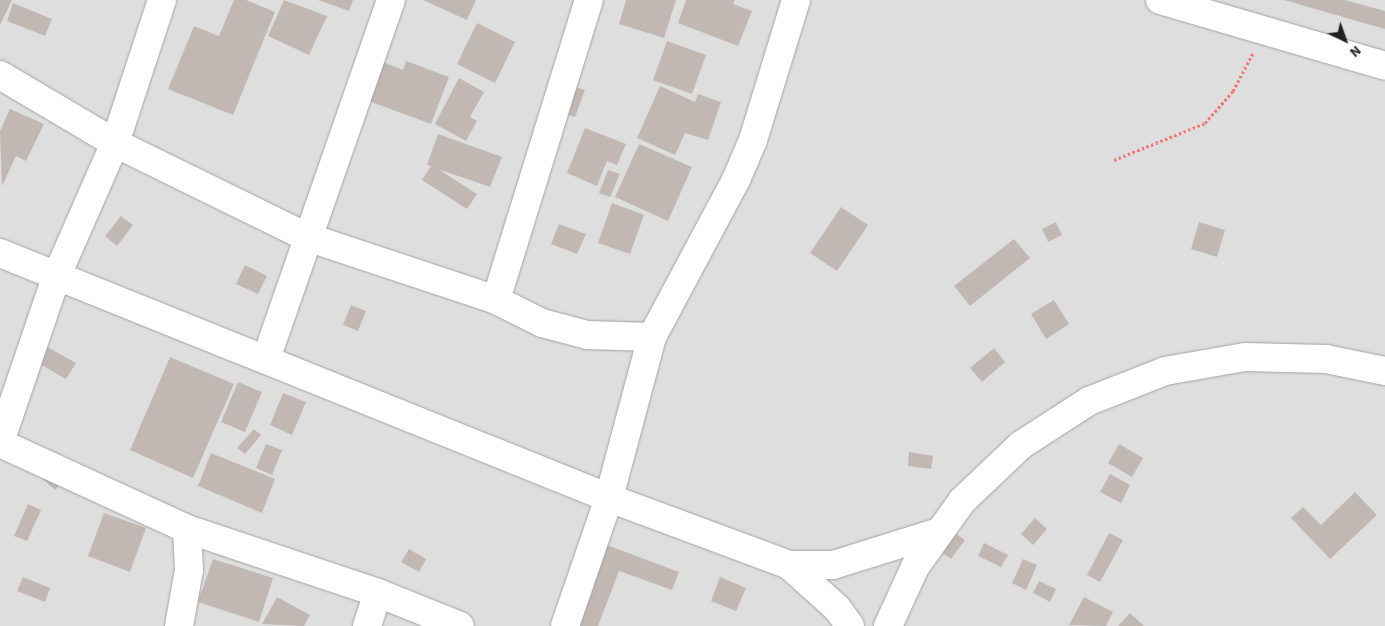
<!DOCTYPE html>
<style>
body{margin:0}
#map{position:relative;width:1385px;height:626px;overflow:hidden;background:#f1ede8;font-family:"Source Sans 3",sans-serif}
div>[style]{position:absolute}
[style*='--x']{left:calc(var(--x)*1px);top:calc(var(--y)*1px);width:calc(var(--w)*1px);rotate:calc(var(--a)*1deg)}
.residential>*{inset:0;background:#dfdede}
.building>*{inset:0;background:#c1b8b4}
.path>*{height:3px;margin-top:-1.5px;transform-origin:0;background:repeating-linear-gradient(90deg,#f47679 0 2.5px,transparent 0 5px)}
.roads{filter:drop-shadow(0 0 1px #a2a2a2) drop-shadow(0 0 1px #a2a2a2)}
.minor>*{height:28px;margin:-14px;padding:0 14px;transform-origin:14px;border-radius:14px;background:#fff}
span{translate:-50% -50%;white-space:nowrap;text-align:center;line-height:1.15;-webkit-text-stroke:4.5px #fff;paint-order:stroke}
.north{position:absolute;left:1320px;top:15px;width:50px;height:50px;-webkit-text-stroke:4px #fff;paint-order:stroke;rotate:138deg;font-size:14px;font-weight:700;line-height:20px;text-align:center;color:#212121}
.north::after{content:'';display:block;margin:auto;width:18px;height:22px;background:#212121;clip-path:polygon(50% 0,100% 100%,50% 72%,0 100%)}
</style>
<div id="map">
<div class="residential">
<div style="clip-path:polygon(0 0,1385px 0,1385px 626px,0 626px)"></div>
</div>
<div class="building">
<div style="clip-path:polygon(0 0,12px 0,0 25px)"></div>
<div style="clip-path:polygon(234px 0,246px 0,275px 12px,233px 115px,168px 89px,194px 26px,219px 36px)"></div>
<div style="clip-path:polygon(284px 0,327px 16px,309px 55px,268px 36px)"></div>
<div style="clip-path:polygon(318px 0,353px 0,349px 11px)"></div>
<div style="clip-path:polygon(423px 0,476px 0,467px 20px)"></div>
<div style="clip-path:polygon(626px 0,676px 0,664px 38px,619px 24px)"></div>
<div style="clip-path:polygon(686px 0,735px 0,733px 4px,752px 11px,738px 46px,678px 23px)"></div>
<div style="clip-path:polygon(1284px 0,1345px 0,1385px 11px,1385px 29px)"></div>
<div style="clip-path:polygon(13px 3px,52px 19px,45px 36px,7px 21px)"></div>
<div style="clip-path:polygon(477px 23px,515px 42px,495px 83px,457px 64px)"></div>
<div style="clip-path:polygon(667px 41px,706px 55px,692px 94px,653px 80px)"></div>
<div style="clip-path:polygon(381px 61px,403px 70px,406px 61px,449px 77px,431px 124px,366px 100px)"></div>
<div style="clip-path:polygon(459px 78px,484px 92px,470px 117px,477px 121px,466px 141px,435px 124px)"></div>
<div style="clip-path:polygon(570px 85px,585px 90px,575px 117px,560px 112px)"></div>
<div style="clip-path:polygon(660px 86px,695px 102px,698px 94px,721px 102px,708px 140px,685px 133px,675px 155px,637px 138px)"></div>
<div style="clip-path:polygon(10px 109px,44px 124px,26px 161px,16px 156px,2px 186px,0 131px)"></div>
<div style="clip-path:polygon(585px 128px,626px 144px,617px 165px,607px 161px,597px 186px,567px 173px)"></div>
<div style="clip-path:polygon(438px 134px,502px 157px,490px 187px,438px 169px,477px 194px,467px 209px,422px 180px,431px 166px,427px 165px)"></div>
<div style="clip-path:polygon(639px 144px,692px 167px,668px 221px,615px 197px)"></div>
<div style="clip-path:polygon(608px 170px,620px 174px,610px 197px,599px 193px)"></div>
<div style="clip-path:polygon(612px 203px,644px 215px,630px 254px,598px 243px)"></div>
<div style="clip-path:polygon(841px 207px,868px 225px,837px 271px,810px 253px)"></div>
<div style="clip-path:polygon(121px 216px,133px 225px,117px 246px,105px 236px)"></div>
<div style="clip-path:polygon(1056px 222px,1062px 235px,1048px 242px,1042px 229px)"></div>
<div style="clip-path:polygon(1199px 222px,1225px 230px,1217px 257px,1191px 249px)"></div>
<div style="clip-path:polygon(559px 224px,586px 234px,577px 254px,551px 244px)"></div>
<div style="clip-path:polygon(1014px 239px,1030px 258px,970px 306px,954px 286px)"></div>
<div style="clip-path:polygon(245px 265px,267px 276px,258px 294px,236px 284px)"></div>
<div style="clip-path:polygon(1054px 300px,1069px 324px,1046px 339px,1031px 314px)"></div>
<div style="clip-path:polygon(351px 305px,366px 311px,358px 331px,343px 325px)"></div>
<div style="clip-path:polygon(33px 339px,76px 363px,66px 379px,24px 355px)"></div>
<div style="clip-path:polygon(994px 348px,1005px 362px,982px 382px,970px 368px)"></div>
<div style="clip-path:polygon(170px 357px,234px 384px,193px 478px,130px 450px)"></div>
<div style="clip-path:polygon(238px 382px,262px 392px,245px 432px,221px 422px)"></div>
<div style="clip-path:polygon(283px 393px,306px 402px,292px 435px,270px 425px)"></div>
<div style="clip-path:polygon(254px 429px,261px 435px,245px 454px,237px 448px)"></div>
<div style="clip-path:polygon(266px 444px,282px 450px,272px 475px,256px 468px)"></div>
<div style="clip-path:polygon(1119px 444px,1143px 458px,1132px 477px,1108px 463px)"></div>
<div style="clip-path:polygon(909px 452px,933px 456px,931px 469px,908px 466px)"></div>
<div style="clip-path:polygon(211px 453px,275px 479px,262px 513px,198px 486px)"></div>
<div style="clip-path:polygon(53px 468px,65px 479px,55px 490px,43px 479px)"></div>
<div style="clip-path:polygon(1110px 474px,1130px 485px,1121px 503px,1100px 492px)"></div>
<div style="clip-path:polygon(1355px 492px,1377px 515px,1330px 559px,1291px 518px,1303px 507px,1321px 525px)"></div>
<div style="clip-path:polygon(28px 504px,41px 510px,27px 541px,14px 536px)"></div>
<div style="clip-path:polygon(104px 513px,146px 528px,130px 572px,88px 556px)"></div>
<div style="clip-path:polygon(1035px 518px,1047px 529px,1033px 545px,1021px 534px)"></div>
<div style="clip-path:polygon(951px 530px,965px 540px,951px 559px,937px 549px)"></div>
<div style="clip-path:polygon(1109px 533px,1123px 540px,1100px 582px,1087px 575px)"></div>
<div style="clip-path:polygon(984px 543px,1008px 555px,1001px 567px,978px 556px)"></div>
<div style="clip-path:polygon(607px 545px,679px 572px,672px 590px,619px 571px,598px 626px,577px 626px)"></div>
<div style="clip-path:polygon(409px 549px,426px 559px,419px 572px,401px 562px)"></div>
<div style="clip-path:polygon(213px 559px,273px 578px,259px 622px,198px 602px)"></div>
<div style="clip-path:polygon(1023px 559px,1037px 565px,1026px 590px,1012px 583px)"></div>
<div style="clip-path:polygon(23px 577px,50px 588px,45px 602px,17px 591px)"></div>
<div style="clip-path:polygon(720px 577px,746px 588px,736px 611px,711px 601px)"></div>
<div style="clip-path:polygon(1039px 581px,1056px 589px,1050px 602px,1033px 593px)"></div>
<div style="clip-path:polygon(277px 597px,310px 615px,304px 626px,262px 624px)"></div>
<div style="clip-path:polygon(1084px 597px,1113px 612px,1106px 626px,1069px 625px)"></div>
<div style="clip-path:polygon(1130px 613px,1144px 626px,1118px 626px)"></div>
</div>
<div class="path">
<div style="--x:1114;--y:160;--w:98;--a:-22.1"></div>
<div style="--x:1205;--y:123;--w:43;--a:-48.8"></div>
<div style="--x:1233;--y:91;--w:43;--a:-62.2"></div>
</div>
<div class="roads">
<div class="minor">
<div style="--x:1160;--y:0;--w:234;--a:16.3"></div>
<div style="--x:0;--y:75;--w:134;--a:30.6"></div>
<div style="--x:115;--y:143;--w:214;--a:26.1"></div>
<div style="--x:307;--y:237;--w:199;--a:18.4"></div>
<div style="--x:496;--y:300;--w:51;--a:26.6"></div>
<div style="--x:542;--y:323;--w:47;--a:14.9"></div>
<div style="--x:587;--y:335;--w:65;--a:1.8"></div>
<div style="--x:652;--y:337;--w:167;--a:105"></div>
<div style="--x:609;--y:498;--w:135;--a:109"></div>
<div style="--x:0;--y:253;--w:656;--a:21.91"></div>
<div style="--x:609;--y:498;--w:192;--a:20.4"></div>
<div style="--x:789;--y:565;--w:44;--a:0"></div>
<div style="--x:833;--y:565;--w:108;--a:-17.3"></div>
<div style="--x:496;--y:300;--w:314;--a:-72.8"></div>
<div style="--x:652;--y:337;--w:178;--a:-61.9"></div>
<div style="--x:736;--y:180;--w:43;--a:-67"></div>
<div style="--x:753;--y:140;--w:146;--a:-72.9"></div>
<div style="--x:266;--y:359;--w:380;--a:-70.8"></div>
<div style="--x:0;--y:442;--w:176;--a:-71.2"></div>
<div style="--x:57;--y:275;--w:144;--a:-66.3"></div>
<div style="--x:115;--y:143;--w:151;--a:-71.8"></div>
<div style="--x:0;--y:443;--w:206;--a:24.7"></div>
<div style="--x:187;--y:529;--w:201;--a:18.5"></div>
<div style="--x:378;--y:593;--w:88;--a:21.9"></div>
<div style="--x:789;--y:565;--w:64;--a:41.9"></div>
<div style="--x:837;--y:608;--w:22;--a:54"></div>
<div style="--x:179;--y:626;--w:57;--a:-79.9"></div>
<div style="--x:189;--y:570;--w:41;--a:-92.8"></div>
<div style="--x:367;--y:626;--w:35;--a:-72"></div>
<div style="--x:888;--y:626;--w:65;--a:-65.4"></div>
<div style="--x:915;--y:567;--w:81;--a:-54.5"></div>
<div style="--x:962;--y:501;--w:81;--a:-43.5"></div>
<div style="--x:1021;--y:445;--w:81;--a:-32.9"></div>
<div style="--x:1089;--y:401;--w:82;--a:-21.5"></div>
<div style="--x:1165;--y:371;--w:81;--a:-9.9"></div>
<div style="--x:1245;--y:357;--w:81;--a:1.4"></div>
<div style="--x:1326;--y:359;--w:60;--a:11.5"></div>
</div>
</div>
<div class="north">N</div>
</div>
